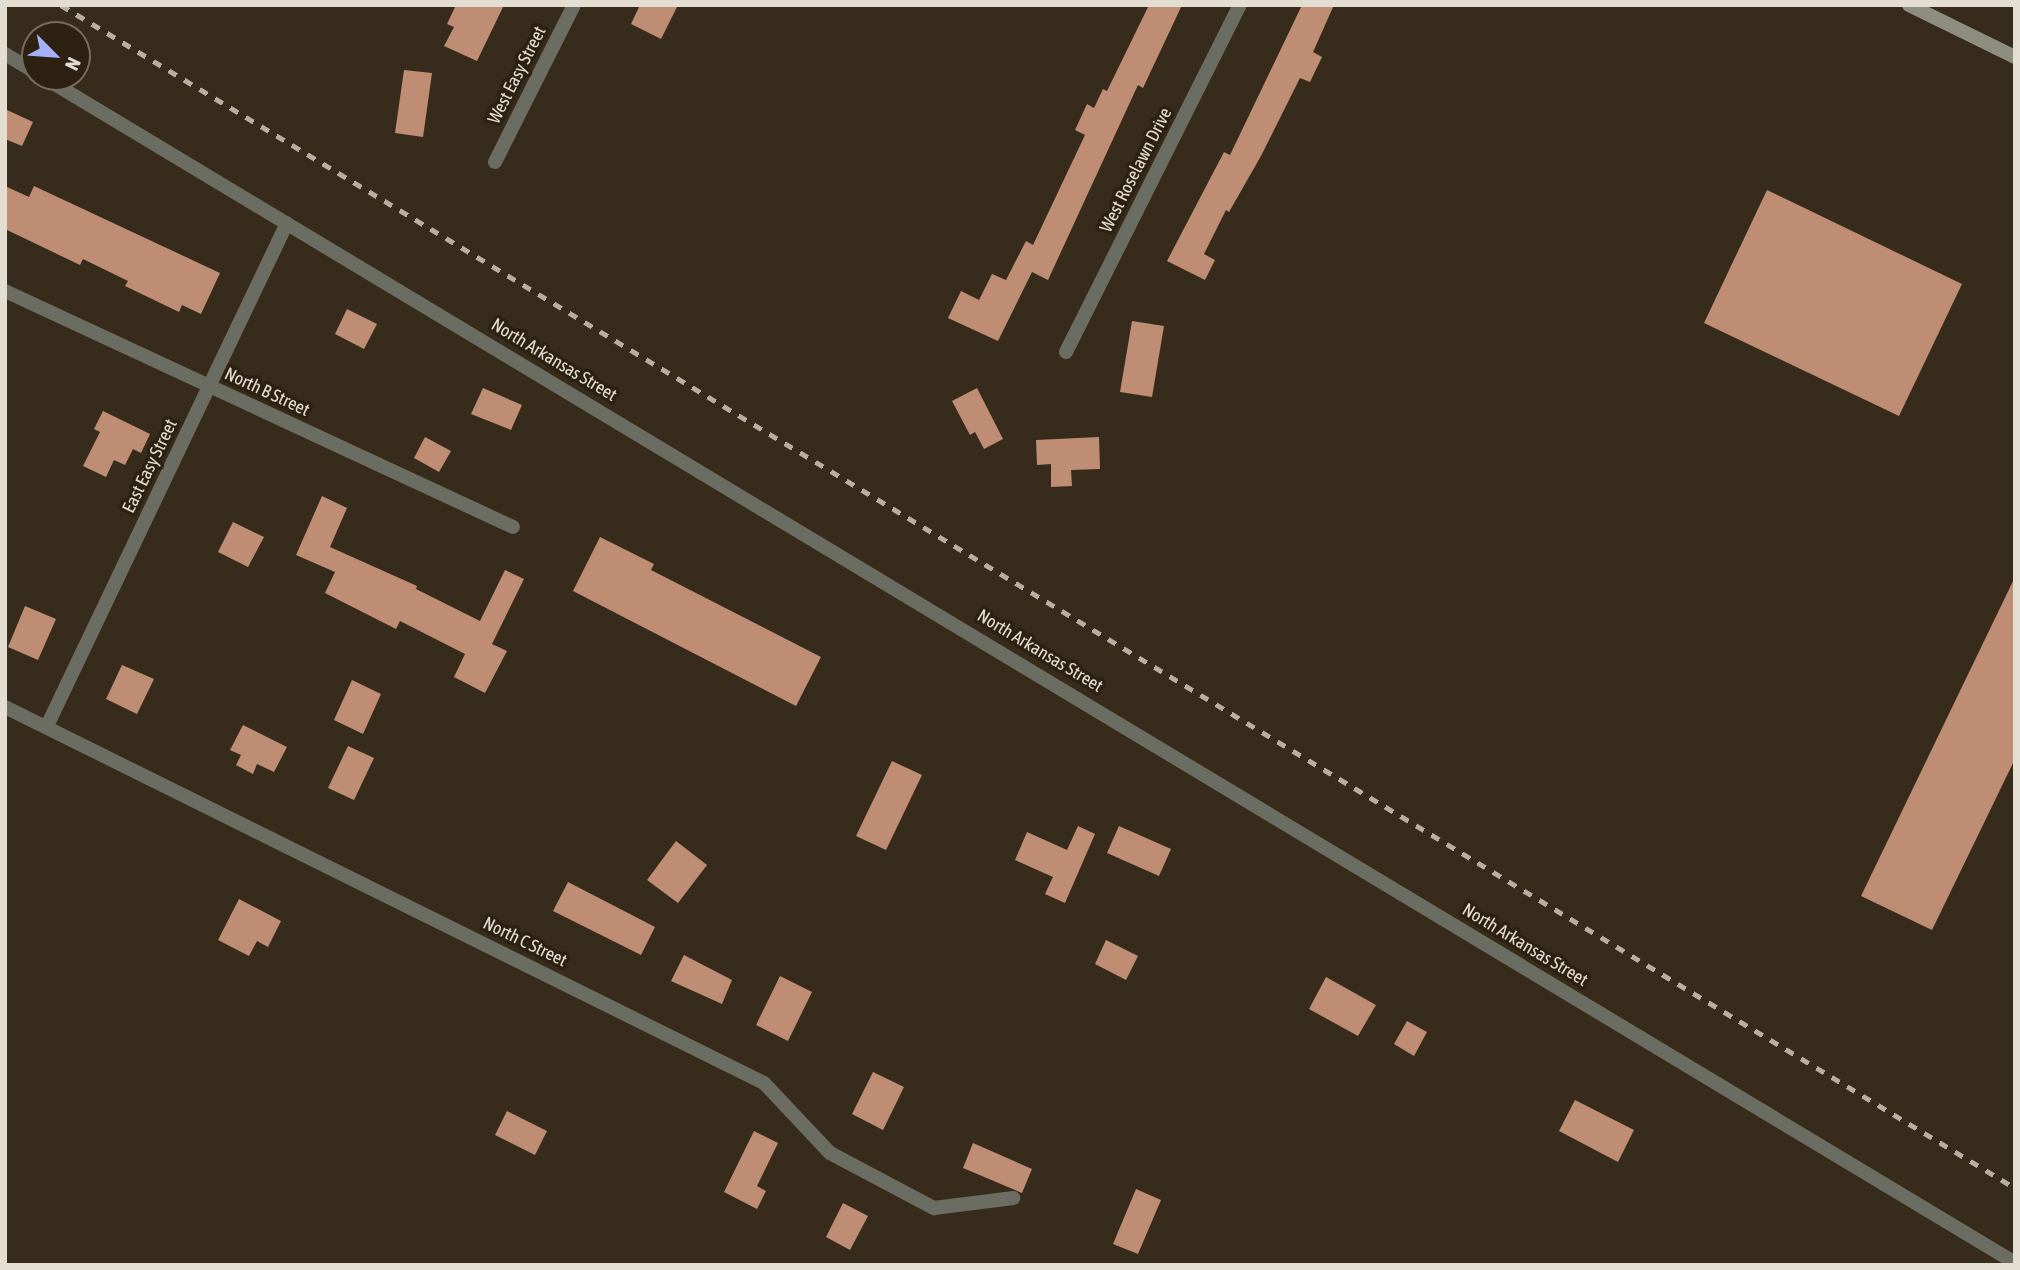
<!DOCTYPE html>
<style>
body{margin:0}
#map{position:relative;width:2020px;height:1270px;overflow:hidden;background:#372c1b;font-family:"Asap Condensed",sans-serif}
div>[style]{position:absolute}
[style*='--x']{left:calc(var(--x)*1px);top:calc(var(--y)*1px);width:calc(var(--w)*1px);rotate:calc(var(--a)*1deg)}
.building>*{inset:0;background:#bf8c74}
.street>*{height:14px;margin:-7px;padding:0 7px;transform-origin:7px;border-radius:7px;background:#6b6c62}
.secondary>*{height:14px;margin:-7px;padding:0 7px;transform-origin:7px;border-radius:7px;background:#8d8e7f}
.rail>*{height:5px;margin-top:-2.5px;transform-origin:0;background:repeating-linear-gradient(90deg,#b7afa3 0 9px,transparent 0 18px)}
span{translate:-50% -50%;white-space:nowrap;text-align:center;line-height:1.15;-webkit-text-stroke:7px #2d2212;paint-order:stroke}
.street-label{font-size:18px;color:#e4ddd2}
.frame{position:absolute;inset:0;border:7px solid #e4ddd2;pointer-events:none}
.north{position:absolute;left:21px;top:21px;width:70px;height:70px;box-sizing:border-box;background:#2d2212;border:2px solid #766d5f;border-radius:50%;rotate:115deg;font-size:19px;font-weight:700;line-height:28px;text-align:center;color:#e4ddd2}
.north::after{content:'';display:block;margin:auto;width:24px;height:32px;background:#a6b1fc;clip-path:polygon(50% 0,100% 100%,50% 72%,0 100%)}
</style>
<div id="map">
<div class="building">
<div style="clip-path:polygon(456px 5px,504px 5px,477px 61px,444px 46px,454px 27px,447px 24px)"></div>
<div style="clip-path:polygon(640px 5px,678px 5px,661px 39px,631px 24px)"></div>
<div style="clip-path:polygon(1149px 5px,1182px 5px,1143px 88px,1138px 85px,1048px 280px,1032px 272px,998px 341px,948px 318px,961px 291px,979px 300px,992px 274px,1006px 280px,1026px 241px,1033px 245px,1085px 135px,1075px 130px,1087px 104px,1094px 108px,1103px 89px,1107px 91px)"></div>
<div style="clip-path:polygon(1302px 5px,1334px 5px,1313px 52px,1322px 57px,1310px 82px,1300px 78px,1261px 156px,1229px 212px,1226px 210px,1204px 254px,1215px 260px,1205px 280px,1167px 261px,1224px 152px,1230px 155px)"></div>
<div style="clip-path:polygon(404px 70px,432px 73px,423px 137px,395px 133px)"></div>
<div style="clip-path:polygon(5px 109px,33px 122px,22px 146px,5px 139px)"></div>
<div style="clip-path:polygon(5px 186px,29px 197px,34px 186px,220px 273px,201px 314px,182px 305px,179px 312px,125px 286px,128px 281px,83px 259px,80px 265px,5px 229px)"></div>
<div style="clip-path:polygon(1767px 190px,1962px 284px,1899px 416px,1704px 323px)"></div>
<div style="clip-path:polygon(347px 309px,377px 324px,364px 349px,335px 334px)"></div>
<div style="clip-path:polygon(1132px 321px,1164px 326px,1152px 397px,1120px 392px)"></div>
<div style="clip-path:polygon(483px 388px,522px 405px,511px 430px,471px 414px)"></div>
<div style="clip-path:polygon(977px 388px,1003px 439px,984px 449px,975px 432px,970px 435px,952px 401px)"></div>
<div style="clip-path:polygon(103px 411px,150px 434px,141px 453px,133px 449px,125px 465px,114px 460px,106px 477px,83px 466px,100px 432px,94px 429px)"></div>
<div style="clip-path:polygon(425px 437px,451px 451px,439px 472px,414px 458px)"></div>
<div style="clip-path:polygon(1099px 437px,1100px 469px,1071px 470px,1072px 486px,1051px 487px,1051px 464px,1037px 465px,1036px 440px)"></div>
<div style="clip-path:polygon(322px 496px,347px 508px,330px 547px,417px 586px,416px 589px,480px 621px,505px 570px,524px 579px,492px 644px,507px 651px,485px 693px,454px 677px,465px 654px,400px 621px,396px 629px,325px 593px,335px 572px,296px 555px)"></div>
<div style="clip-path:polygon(233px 522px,264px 537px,248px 567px,218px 552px)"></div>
<div style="clip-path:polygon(600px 537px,654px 564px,651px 570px,821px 657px,796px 706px,573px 591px)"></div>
<div style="clip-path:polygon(2015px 577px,2015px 759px,1932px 930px,1861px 896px)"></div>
<div style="clip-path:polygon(25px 606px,56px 619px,38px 660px,8px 647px)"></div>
<div style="clip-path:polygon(122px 665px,154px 679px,137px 714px,106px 699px)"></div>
<div style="clip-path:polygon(352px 680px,381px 694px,363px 734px,334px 720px)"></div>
<div style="clip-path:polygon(243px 725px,287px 747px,274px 772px,257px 764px,253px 774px,236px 765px,241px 755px,230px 750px)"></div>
<div style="clip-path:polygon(348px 746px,374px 758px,354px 800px,328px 788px)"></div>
<div style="clip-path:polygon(892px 761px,922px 775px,886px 850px,856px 836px)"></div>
<div style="clip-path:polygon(1078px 826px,1095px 834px,1065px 903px,1045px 894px,1053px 877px,1015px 860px,1027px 832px,1067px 850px)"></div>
<div style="clip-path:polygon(1119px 826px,1171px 849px,1159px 876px,1107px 853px)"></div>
<div style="clip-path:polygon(676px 841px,707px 865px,678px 903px,647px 880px)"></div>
<div style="clip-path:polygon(568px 882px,655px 927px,641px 955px,553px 911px)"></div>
<div style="clip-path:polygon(239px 899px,281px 921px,268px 947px,257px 941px,249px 956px,218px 940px)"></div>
<div style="clip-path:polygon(1106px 940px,1138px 956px,1126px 980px,1095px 964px)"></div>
<div style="clip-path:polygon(684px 955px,732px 980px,722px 1004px,671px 981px)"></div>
<div style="clip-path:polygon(780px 976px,812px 992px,788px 1041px,756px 1025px)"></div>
<div style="clip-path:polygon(1326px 977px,1376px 1005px,1358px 1036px,1309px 1009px)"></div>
<div style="clip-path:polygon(1407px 1021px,1427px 1032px,1414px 1056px,1394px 1044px)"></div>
<div style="clip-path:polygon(873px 1072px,904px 1087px,883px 1130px,852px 1114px)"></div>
<div style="clip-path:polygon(1575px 1100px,1634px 1130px,1618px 1162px,1559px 1131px)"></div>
<div style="clip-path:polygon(507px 1111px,547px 1131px,535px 1155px,495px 1135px)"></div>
<div style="clip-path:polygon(754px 1131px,778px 1143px,757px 1186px,766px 1191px,757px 1209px,724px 1192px)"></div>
<div style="clip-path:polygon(973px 1143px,1032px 1169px,1022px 1193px,963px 1168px)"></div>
<div style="clip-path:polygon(1136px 1189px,1161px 1200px,1138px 1254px,1113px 1244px)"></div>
<div style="clip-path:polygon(843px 1203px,868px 1216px,850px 1250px,826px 1237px)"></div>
</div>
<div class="street">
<div style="--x:5;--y:54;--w:35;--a:31"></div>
<div style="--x:43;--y:77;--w:2301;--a:31.02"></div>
<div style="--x:495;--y:162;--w:176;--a:-63.3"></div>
<div style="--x:5;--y:291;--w:560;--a:24.92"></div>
<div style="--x:1066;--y:352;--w:388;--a:-63.4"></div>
<div style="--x:5;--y:707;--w:847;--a:26.35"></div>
<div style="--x:764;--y:1083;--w:96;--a:46.7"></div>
<div style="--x:830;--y:1153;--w:118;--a:27.9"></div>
<div style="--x:934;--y:1208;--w:80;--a:-7.2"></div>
<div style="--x:47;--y:726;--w:557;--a:-64.49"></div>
</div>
<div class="secondary">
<div style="--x:1909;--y:5;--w:118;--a:26.1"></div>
</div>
<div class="rail">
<div style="--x:61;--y:5;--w:2284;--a:31.19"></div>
</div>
<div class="street-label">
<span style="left:517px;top:75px;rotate:-63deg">West Easy Street</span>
<span style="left:1136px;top:170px;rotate:-63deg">West Roselawn Drive</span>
<span style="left:554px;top:360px;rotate:31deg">North Arkansas Street</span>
<span style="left:267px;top:392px;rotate:25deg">North B Street</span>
<span style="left:150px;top:466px;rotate:-64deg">East Easy Street</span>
<span style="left:1040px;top:651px;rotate:31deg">North Arkansas Street</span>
<span style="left:525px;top:942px;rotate:26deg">North C Street</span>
<span style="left:1525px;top:945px;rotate:31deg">North Arkansas Street</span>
</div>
<div class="frame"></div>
<div class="north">N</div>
</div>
